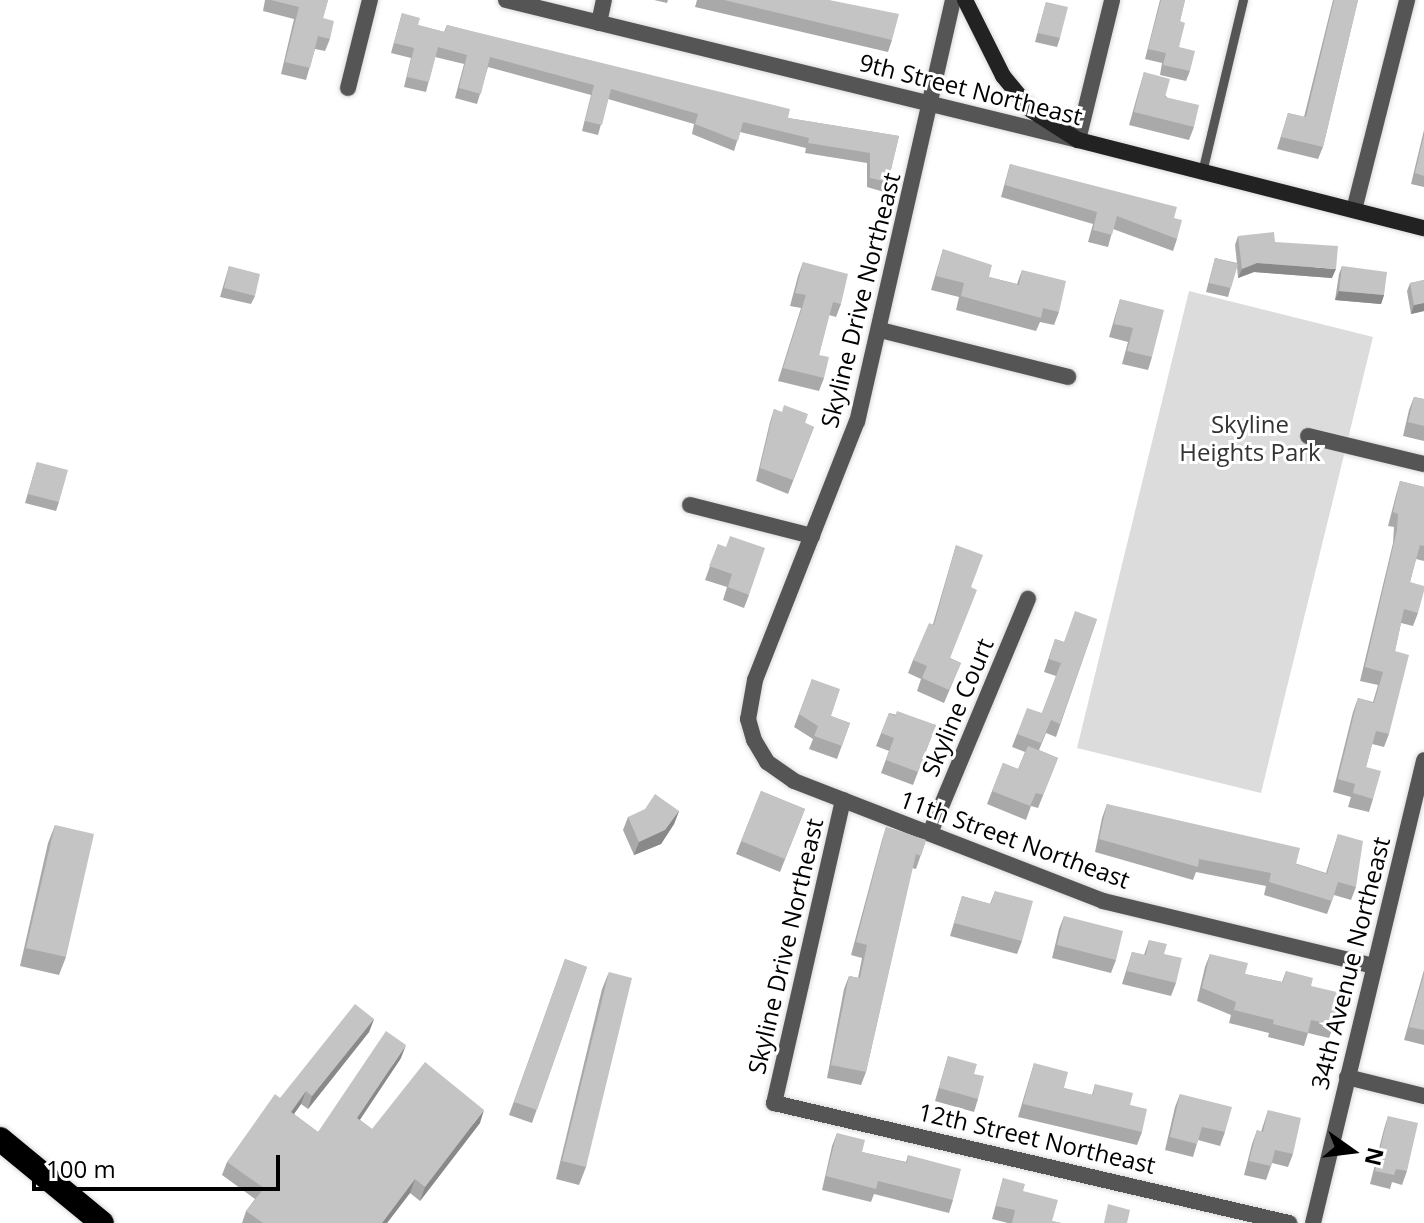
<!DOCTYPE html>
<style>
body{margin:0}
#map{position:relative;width:1424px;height:1223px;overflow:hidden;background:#fff;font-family:"Open Sans",sans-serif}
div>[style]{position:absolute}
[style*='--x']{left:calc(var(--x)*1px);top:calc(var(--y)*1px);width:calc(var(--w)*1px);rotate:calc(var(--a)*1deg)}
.green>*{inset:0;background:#dcdcdc}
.roads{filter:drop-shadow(0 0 2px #dbdbdb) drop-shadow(0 0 2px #dbdbdb)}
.lane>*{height:9px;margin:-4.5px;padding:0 4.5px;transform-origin:4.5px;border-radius:4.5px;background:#555}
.street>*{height:16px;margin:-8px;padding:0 8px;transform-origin:8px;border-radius:8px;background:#555}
.secondary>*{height:16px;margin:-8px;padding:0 8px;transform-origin:8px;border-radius:8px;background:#222}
.highway>*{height:24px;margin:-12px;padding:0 12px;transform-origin:12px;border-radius:12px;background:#000}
.wall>*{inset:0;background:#a9a9a9}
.shaded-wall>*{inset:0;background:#898989}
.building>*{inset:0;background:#c4c4c4}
span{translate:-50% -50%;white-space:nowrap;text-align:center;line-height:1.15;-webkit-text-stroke:6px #fff;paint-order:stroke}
.street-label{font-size:24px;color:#000}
.park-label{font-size:24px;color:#333}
.north{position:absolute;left:1312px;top:1111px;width:80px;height:80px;-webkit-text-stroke:6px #fff;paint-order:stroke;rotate:104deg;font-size:22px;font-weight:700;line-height:32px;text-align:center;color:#000}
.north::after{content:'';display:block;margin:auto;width:28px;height:36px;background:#000;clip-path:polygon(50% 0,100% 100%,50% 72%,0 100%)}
.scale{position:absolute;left:32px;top:1155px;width:248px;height:36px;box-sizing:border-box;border:4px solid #000;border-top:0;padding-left:10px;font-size:24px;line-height:28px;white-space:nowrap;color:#000;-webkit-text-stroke:6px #fff;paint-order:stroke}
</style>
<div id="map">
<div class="green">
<div style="clip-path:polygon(1189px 291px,1373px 337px,1261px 793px,1077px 748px)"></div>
</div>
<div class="roads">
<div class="lane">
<div style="--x:1202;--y:172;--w:177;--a:-76.6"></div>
</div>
<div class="street">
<div style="--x:506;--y:0;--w:589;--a:13.75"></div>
<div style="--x:1078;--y:140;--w:144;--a:-76.3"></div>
<div style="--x:953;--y:0;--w:432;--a:102.8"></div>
<div style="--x:857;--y:421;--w:278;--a:111.5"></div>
<div style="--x:755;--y:680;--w:40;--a:100"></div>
<div style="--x:748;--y:719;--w:22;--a:74"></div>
<div style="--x:754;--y:740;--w:26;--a:59"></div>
<div style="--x:767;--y:762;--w:33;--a:35"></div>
<div style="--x:794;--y:781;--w:331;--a:21.2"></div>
<div style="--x:1103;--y:901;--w:278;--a:13.5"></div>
<div style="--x:599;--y:23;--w:24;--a:-78"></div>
<div style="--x:348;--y:88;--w:91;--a:-76"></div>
<div style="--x:1354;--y:210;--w:217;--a:-75.8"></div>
<div style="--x:880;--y:330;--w:194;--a:14"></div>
<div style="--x:1308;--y:436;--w:119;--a:13.6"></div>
<div style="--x:690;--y:505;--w:126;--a:14.3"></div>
<div style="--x:843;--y:800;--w:311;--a:102.8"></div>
<div style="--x:774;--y:1103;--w:529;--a:13.12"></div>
<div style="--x:930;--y:833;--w:254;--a:-67.3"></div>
<div style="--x:1347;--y:1077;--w:79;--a:13.9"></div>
<div style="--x:1313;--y:1223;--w:476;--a:-76.5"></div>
</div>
<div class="secondary">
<div style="--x:965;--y:0;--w:85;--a:63.4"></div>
<div style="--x:1003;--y:76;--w:44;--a:50.5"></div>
<div style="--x:1031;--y:110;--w:56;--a:32.6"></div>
<div style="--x:1078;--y:140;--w:357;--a:14.3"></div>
</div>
<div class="highway">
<div style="--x:0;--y:1139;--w:132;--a:39.5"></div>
</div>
</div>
<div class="wall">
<div style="clip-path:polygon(265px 0,328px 0,323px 18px,330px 39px,325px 51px,315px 49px,306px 80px,281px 74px,294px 19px,263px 11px)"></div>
<div style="clip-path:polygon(654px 0,668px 0,667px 3px)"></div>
<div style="clip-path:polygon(697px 0,829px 0,892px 40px,888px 52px,695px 7px)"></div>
<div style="clip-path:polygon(1160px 0,1185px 0,1180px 21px,1179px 47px,1190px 71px,1186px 81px,1160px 75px,1162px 63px,1145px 59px)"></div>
<div style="clip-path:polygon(1333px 0,1358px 0,1323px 147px,1318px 159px,1277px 149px,1288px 113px,1304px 117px)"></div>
<div style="clip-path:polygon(1046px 2px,1060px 38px,1057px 47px,1035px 42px)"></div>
<div style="clip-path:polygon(402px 13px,418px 25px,444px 32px,447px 25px,788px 118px,899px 136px,888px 182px,884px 192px,867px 187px,867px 163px,805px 153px,806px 148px,740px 132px,734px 151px,692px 134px,694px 124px,608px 99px,598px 135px,582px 131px,591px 95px,488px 67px,477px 104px,455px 98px,464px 64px,435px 57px,426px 92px,404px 87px,411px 58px,391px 53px)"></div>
<div style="clip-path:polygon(1144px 72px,1194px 127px,1189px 140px,1129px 125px,1140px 86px)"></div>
<div style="clip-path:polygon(1424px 130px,1424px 187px,1411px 184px)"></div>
<div style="clip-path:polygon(1010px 164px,1174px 218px,1177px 239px,1173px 251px,1113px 229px,1108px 247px,1088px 242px,1093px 224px,1001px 197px)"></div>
<div style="clip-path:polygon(1238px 236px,1275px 242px,1332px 278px,1254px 272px,1238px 278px,1237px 266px,1228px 297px,1206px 292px,1215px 258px,1237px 263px,1235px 245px)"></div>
<div style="clip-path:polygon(943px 249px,989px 277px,1017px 284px,1022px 270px,1059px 312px,1054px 325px,1040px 322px,1036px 331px,956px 310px,959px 297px,931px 290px)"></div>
<div style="clip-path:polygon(803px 262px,841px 304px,836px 317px,829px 315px,819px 355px,824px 378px,819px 391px,778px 381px,801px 308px,790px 306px,798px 276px)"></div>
<div style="clip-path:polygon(229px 266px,255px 296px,251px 304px,220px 297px)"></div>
<div style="clip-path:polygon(1342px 266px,1384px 295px,1381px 304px,1335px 300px,1339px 274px)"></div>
<div style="clip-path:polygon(1424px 280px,1424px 311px,1411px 314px,1407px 291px,1410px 283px)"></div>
<div style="clip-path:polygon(1120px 299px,1152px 357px,1148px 370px,1122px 364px,1128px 342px,1109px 337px)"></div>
<div style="clip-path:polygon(1414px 397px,1424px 399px,1424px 441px,1403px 436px,1409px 410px)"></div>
<div style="clip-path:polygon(774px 409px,814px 427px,788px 494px,756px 481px,770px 422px)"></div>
<div style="clip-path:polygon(37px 462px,59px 502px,56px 511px,25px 503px)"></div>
<div style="clip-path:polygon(1400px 481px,1424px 487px,1424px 561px,1416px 559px,1410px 582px,1418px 613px,1413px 626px,1401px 623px,1395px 651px,1389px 734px,1384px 747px,1372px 744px,1366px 767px,1373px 799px,1369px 812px,1348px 807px,1351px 797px,1333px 792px,1353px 712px,1358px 698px,1373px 702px,1378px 685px,1360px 681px,1393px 543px,1394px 527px,1388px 526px,1396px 495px)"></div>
<div style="clip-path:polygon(718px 544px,749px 595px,744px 608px,723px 600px,727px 587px,705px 580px)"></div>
<div style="clip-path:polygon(956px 545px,971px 588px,950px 658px,961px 663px,944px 703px,917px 691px,921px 679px,908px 673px,913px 660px,933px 624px)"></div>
<div style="clip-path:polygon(1097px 619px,1056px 737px,1046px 733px,1039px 750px,1058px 758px,1038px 808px,1031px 806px,1026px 820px,987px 804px,1003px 763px,1018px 769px,1025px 752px,1012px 747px,1017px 734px,1042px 713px,1056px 676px,1044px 672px,1055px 639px,1064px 642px)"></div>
<div style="clip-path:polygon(812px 679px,831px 716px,850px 723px,837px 759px,809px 749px,813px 739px,794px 727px)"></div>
<div style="clip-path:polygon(889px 713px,936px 725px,913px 785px,881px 773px,889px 751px,876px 746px)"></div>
<div style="clip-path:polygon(761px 791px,805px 809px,780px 872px,736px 854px)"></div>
<div style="clip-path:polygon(1107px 804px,1326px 873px,1338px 834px,1356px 887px,1351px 900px,1334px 895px,1327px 914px,1264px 895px,1266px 886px,1196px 872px,1193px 880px,1095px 852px,1102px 818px)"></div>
<div style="clip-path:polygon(679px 811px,674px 824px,661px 844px,634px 855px,623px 830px,628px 817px)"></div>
<div style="clip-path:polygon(55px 825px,66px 957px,59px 975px,20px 966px,48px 843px)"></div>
<div style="clip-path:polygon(886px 827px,926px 840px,916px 869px,912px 868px,866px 1072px,861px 1085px,827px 1078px,844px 989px,849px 976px,858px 978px,862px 958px,851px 955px,882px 840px)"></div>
<div style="clip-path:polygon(995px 891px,1022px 941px,1017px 954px,950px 936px,962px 896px,990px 904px)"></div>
<div style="clip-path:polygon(1064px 916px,1116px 960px,1111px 973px,1052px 958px,1059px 929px)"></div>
<div style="clip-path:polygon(1149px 940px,1164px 954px,1176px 983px,1171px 996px,1122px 984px,1132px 952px,1144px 955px)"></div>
<div style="clip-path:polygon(1210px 954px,1245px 974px,1282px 982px,1286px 971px,1311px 986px,1334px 1025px,1329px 1038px,1308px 1033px,1304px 1046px,1268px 1037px,1269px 1033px,1229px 1023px,1231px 1015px,1197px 1001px,1205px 967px)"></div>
<div style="clip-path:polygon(565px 959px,587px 967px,532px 1123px,509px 1115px)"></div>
<div style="clip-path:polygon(1424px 970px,1424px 1045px,1404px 1040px)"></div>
<div style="clip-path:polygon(609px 972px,586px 1167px,579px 1185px,556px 1179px,602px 989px)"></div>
<div style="clip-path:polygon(374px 1019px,369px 1032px,308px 1109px,301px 1104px,294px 1114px,318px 1132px,401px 1058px,360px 1120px,372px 1129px,480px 1123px,420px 1201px,410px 1193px,387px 1223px,242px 1223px,246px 1211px,255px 1199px,222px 1175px,227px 1162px,280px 1098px)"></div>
<div style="clip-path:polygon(948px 1056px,974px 1074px,978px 1099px,974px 1112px,935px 1101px)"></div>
<div style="clip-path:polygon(1034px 1063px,1064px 1088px,1092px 1095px,1095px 1084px,1130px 1105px,1142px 1132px,1137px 1145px,1018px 1117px)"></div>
<div style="clip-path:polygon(1180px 1094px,1225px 1132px,1220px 1146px,1198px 1140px,1193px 1157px,1165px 1150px,1175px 1107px)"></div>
<div style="clip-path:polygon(1268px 1110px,1293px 1154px,1288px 1167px,1272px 1163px,1266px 1180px,1244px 1175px,1252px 1144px,1257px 1130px,1261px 1132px)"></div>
<div style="clip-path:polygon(1388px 1116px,1407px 1171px,1402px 1185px,1392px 1182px,1390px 1189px,1370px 1184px,1384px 1129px)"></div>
<div style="clip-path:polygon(837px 1133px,862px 1152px,906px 1162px,908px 1155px,953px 1200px,949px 1213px,874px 1194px,871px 1202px,822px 1190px,832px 1146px)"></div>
<div style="clip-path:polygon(1003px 1178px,1023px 1191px,1052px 1221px,1061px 1223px,1008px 1223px,992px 1219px)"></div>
</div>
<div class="shaded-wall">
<div style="clip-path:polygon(1257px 263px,1336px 269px,1332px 278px,1254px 272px,1238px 278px,1242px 269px)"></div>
<div style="clip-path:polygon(1339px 291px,1384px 295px,1381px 304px,1335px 300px)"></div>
<div style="clip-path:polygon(1424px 303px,1424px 311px,1411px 314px,1414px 305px)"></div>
<div style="clip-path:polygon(679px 811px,674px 824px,661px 844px,634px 855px,639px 842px)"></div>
<div style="clip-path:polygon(374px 1019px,369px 1032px,308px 1109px,312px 1096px)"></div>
<div style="clip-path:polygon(406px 1045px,401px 1058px,352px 1131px,357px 1118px)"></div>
<div style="clip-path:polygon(306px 1091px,301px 1104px,286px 1125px,291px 1112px)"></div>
<div style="clip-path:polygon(484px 1110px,480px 1123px,420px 1201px,425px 1187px)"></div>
<div style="clip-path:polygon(415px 1179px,410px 1193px,387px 1223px,382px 1223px)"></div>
</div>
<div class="building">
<div style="clip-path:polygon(271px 0,328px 0,323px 18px,334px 21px,330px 39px,318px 36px,310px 68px,285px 62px,299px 7px)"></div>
<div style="clip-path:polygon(724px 0,829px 0,899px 14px,892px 40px)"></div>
<div style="clip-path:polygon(1161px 0,1185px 0,1180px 21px,1185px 23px,1179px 47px,1195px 51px,1190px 71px,1163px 65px,1166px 53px,1148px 49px)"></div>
<div style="clip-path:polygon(1334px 0,1358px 0,1323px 147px,1281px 137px,1288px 113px,1306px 117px)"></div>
<div style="clip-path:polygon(1046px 2px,1068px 7px,1060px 38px,1038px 33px)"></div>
<div style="clip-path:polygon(402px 13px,420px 18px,418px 25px,445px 32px,447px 25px,790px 109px,788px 118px,899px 136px,888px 182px,870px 178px,870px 153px,808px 143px,809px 138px,743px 122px,738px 141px,695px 124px,698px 114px,611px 89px,602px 125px,585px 121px,594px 85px,490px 57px,481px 94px,459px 88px,467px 55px,438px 47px,429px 82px,407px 77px,414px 48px,394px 43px)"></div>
<div style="clip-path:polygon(1144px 72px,1170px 79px,1165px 97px,1199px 105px,1194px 127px,1134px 112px)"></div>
<div style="clip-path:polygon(1424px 135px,1424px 176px,1415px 173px)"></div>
<div style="clip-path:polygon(1010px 164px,1177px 207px,1174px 218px,1182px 220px,1177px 239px,1117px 216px,1112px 235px,1093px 230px,1097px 212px,1005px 185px)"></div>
<div style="clip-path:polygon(1274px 232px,1275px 242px,1338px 246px,1336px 269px,1257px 263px,1242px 269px,1238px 236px)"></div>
<div style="clip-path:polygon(943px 249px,992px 265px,989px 277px,1019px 285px,1022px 270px,1066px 281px,1059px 312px,1043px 308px,1041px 318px,961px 296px,964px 283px,936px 276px)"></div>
<div style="clip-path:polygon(1215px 258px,1238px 264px,1231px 288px,1209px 283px)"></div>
<div style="clip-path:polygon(803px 262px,848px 274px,841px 304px,833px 302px,819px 355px,829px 357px,824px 378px,783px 368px,806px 295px,795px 293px)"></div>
<div style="clip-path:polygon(229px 266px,260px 274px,255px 296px,224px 288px)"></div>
<div style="clip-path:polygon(1342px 266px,1387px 272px,1384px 295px,1339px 291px)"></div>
<div style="clip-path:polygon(1424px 280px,1424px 303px,1414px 305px,1410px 283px)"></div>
<div style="clip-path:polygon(1120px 299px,1164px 310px,1152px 357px,1127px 351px,1133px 328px,1114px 324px)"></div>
<div style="clip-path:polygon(1414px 397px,1424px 399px,1424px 426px,1408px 422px)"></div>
<div style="clip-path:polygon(784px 405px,808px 414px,805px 423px,814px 427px,793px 480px,760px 468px,774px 409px,782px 412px)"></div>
<div style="clip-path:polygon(37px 462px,68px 470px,59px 502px,28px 494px)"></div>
<div style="clip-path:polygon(1400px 481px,1424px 487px,1424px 546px,1420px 545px,1410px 582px,1424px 586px,1424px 591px,1418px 613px,1404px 609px,1395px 651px,1409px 655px,1389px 734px,1376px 731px,1366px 767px,1381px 771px,1373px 799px,1353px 793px,1355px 784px,1338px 779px,1358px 698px,1374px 703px,1383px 672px,1365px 667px,1397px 530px,1398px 514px,1393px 512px)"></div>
<div style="clip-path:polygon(730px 536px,765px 548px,749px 595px,728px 587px,732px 574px,709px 566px,718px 544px,726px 547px)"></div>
<div style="clip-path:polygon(956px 545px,983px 555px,971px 587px,977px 590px,950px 658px,961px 663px,949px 690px,922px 678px,927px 666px,913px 660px,929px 623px,934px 625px)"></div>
<div style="clip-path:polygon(1075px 611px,1097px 619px,1060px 724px,1051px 720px,1041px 743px,1017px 734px,1027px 708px,1042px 713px,1061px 663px,1049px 659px,1055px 639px,1064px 642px)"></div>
<div style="clip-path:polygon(812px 679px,840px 689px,831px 716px,850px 723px,842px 746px,814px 736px,818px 726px,799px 714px)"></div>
<div style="clip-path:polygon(897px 711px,936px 725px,918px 772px,886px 760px,894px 738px,881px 733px,889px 713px,895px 716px)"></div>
<div style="clip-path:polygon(1028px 746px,1058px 758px,1043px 795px,1036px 793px,1030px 806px,992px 791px,1003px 763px,1018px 769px)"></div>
<div style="clip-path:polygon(761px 791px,805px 809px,785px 859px,741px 841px)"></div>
<div style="clip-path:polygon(655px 794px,679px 811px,665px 830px,639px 842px,628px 817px,645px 809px)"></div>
<div style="clip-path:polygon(1107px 804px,1300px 848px,1296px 864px,1327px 874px,1338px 834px,1363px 841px,1356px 887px,1338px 882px,1332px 901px,1269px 882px,1271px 873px,1199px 859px,1198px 867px,1099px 839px)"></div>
<div style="clip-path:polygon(55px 825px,94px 834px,66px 957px,26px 948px)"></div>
<div style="clip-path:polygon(886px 827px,926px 840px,921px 856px,916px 854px,866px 1072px,831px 1065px,849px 976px,860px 978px,867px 945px,856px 942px)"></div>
<div style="clip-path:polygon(995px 891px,1033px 901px,1022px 941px,954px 923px,962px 896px,991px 904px)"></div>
<div style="clip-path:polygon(1064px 916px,1123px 931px,1116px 960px,1057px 945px)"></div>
<div style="clip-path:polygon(1149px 940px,1167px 944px,1164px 954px,1182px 958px,1176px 983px,1127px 971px,1132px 952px,1146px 955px)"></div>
<div style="clip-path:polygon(1210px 954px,1248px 963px,1245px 974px,1283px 982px,1286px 971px,1313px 978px,1311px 986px,1341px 993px,1334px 1025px,1311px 1020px,1308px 1033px,1273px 1024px,1274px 1020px,1234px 1010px,1236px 1002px,1202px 988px)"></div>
<div style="clip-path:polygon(565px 959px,587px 967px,537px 1110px,514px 1102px)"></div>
<div style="clip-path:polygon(609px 972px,632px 978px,586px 1167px,562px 1161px)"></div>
<div style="clip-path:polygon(1424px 974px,1424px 1030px,1409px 1027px)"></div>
<div style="clip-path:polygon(355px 1004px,374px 1019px,312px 1096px,306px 1091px,291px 1112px,318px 1132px,386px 1031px,406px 1045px,357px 1118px,372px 1129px,425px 1062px,484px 1110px,425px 1187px,415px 1179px,382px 1223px,263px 1223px,246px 1211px,264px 1188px,227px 1162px,275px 1094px,280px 1098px)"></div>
<div style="clip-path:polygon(948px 1056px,977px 1064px,974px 1074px,984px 1076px,978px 1099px,939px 1088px)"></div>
<div style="clip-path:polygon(1034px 1063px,1068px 1072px,1064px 1088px,1093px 1095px,1095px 1084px,1133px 1093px,1130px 1105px,1147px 1109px,1142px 1132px,1023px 1104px)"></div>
<div style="clip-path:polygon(1180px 1094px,1232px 1107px,1225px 1132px,1202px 1127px,1197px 1144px,1170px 1137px)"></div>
<div style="clip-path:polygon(1268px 1110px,1301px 1118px,1293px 1154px,1275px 1150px,1271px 1166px,1249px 1161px,1257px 1130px,1263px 1132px)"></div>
<div style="clip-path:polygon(1388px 1116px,1418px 1123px,1407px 1171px,1396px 1169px,1394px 1175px,1375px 1171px)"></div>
<div style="clip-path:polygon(837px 1133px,865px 1140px,862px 1152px,907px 1163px,908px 1155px,961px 1169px,953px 1200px,878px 1181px,876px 1189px,826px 1176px)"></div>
<div style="clip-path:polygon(1003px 1178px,1025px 1184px,1023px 1191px,1058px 1200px,1052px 1221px,1061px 1223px,1012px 1223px,1015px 1210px,996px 1206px)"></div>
<div style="clip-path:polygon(1108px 1204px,1130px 1210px,1127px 1223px,1104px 1223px)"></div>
</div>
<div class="street-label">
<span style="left:971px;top:89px;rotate:14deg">9th Street Northeast</span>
<span style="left:860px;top:300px;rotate:-76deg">Skyline Drive Northeast</span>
<span style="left:957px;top:707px;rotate:-67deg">Skyline Court</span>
<span style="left:1015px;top:839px;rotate:20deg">11th Street Northeast</span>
<span style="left:785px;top:946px;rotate:-77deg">Skyline Drive Northeast</span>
<span style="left:1350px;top:963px;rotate:-76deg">34th Avenue Northeast</span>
<span style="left:1037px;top:1138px;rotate:13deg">12th Street Northeast</span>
</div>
<div class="park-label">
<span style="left:1250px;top:438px">Skyline<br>Heights Park</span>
</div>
<div class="north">N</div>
<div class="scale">100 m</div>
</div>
